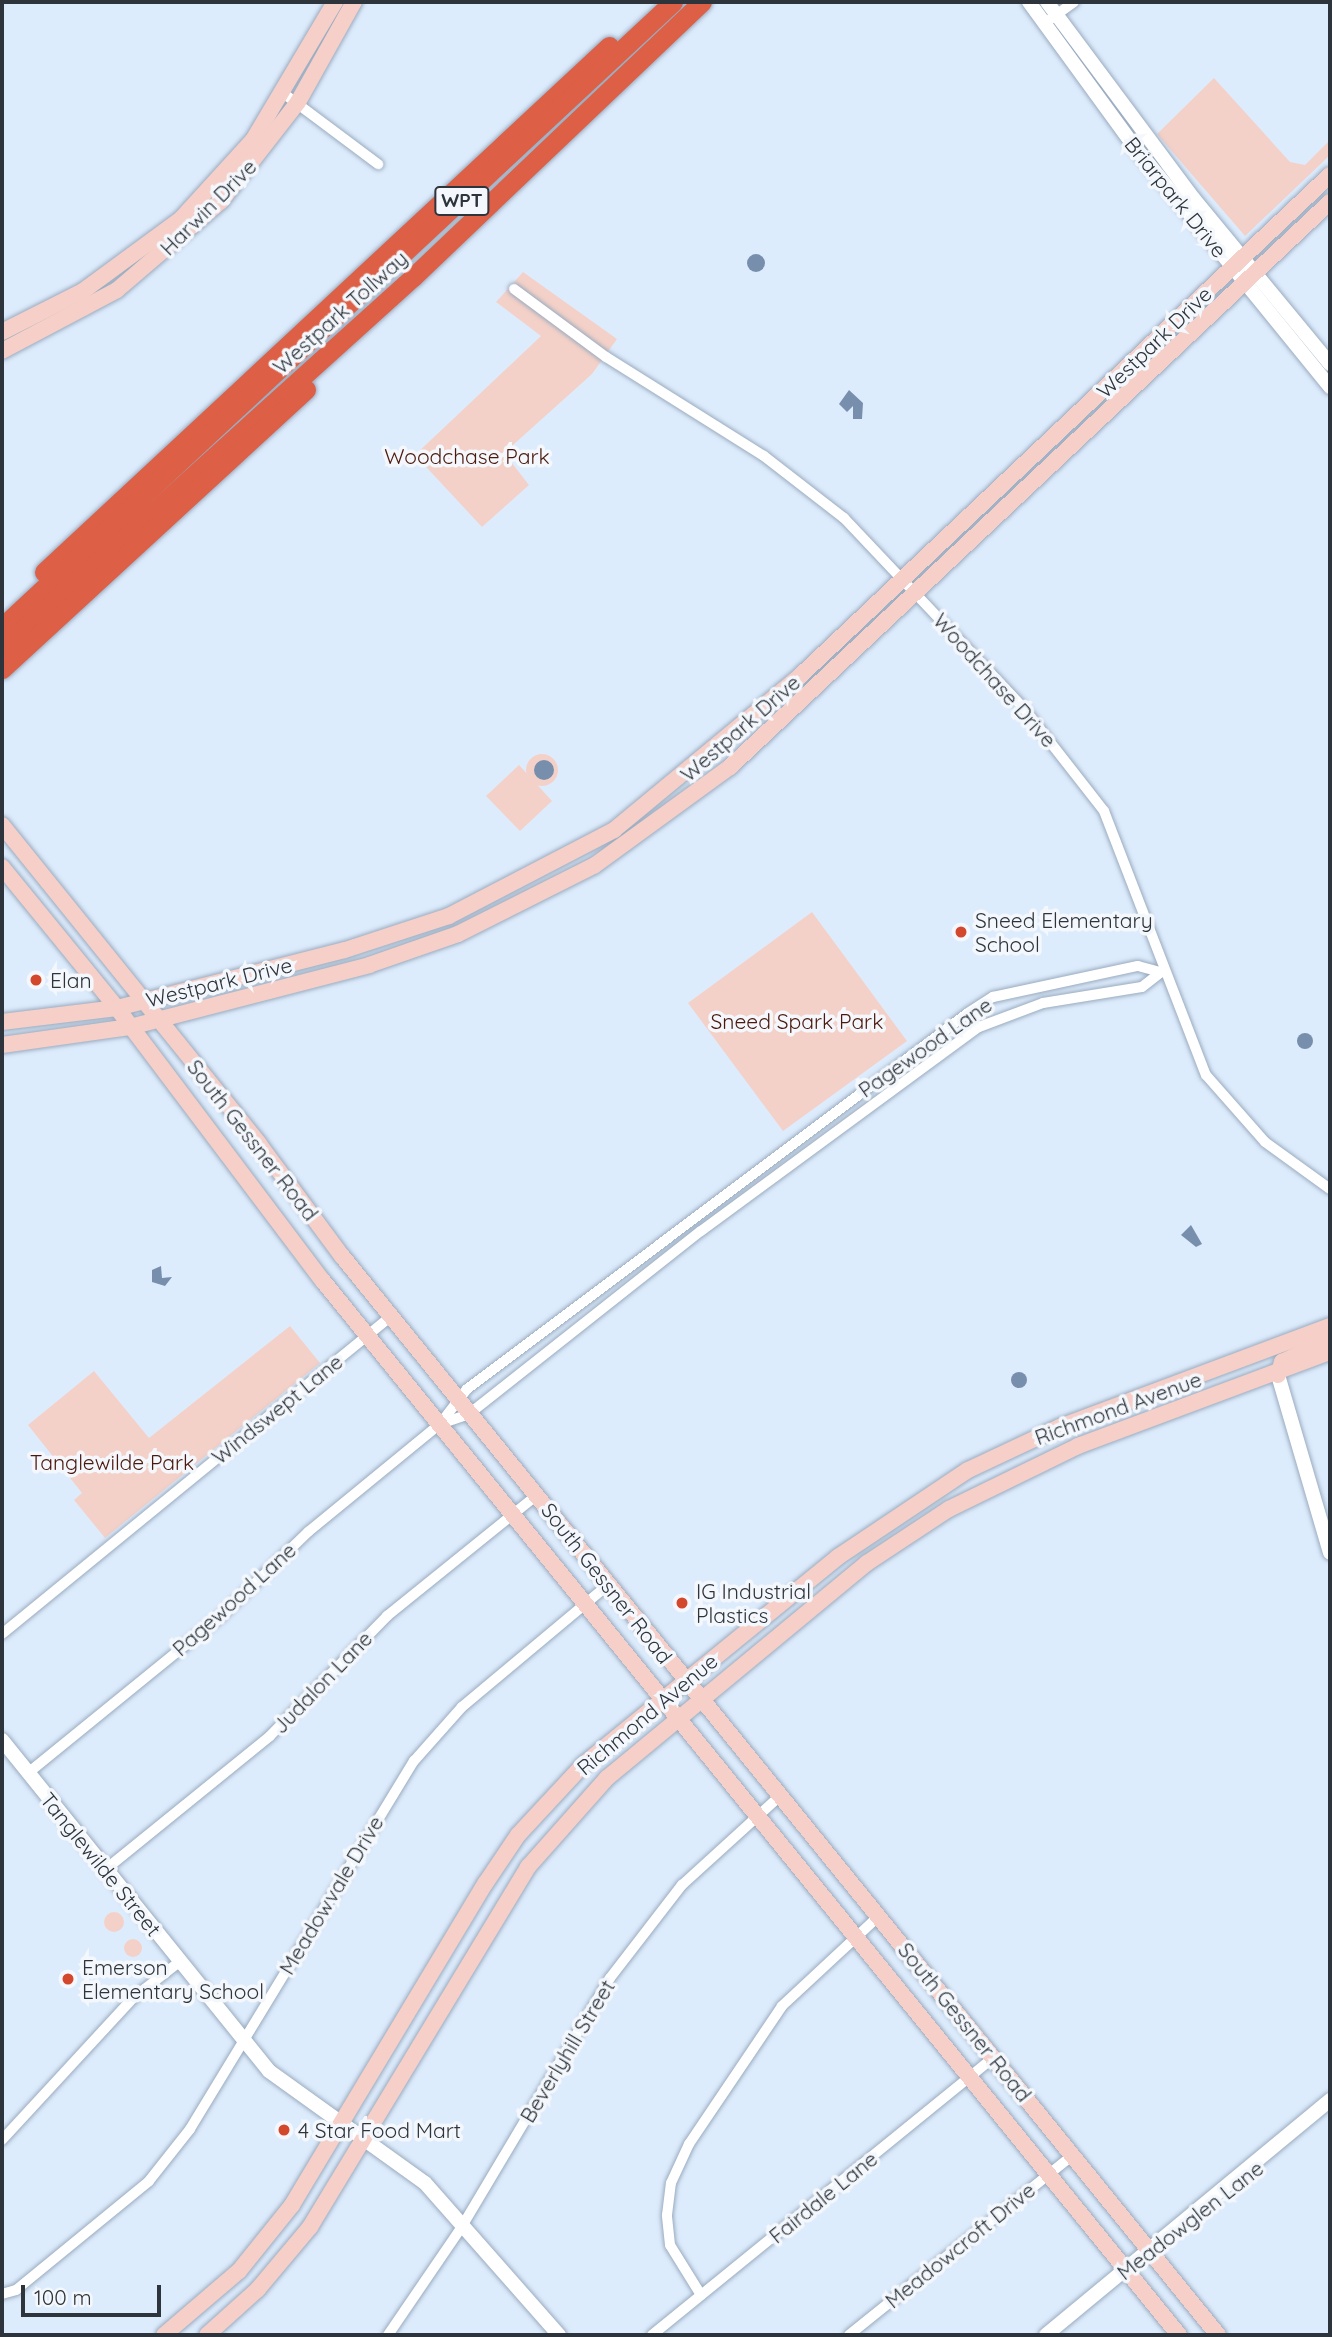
<!DOCTYPE html>
<style>
body{margin:0}
#map{position:relative;width:1332px;height:2337px;overflow:hidden;background:#ddecfd;font-family:Quicksand,sans-serif}
div>[style]{position:absolute}
[style*='--x']{left:calc(var(--x)*1px);top:calc(var(--y)*1px);width:calc(var(--w)*1px);rotate:calc(var(--a)*1deg)}
.green>*{inset:0;background:#f4d1c8}
.round{border-radius:50%}
.water>*{inset:0;background:#778fad}
.roads{filter:drop-shadow(0 0 2px #9aabbf) drop-shadow(0 0 2px #9aabbf)}
.minor>*{height:10px;margin:-5px;padding:0 5px;transform-origin:5px;border-radius:5px;background:#fff}
.tertiary>*{height:14px;margin:-7px;padding:0 7px;transform-origin:7px;border-radius:7px;background:#fff}
.secondary>*{height:16px;margin:-8px;padding:0 8px;transform-origin:8px;border-radius:8px;background:#f5cfc8}
.motorway>*{height:19px;margin:-9.5px;padding:0 9.5px;transform-origin:9.5px;border-radius:9.5px;background:#dd5f46}
.dots>*{width:19px;height:19px;translate:-50% -50%;box-sizing:border-box;border:4px solid #f4f8fc;border-radius:50%}
span{translate:-50% -50%;white-space:nowrap;text-align:center;line-height:1.15;-webkit-text-stroke:7px #f4f8fc;paint-order:stroke}
.shield-label span{padding:2px 5px;background:#f4f8fc;border:2px solid;border-radius:5px;-webkit-text-stroke-width:0}
.shield-label{font-size:19px;color:#2d343c;font-weight:700}
.street-label{font-size:21px;color:#2d343c}
.park-label{font-size:21px;color:#4c180e}
.poi-label{font-size:21px;color:#2d343c}
.left{translate:0 -50%;text-align:left}
.frame{position:absolute;inset:0;border:4px solid #2d343c;pointer-events:none}
.scale{position:absolute;left:21px;top:2285px;width:140px;height:32px;box-sizing:border-box;border:4px solid #2d343c;border-top:0;padding-left:9px;font-size:21px;line-height:24px;white-space:nowrap;color:#2d343c;-webkit-text-stroke:5px #f4f8fc;paint-order:stroke}
</style>
<div id="map">
<div class="green">
<div style="clip-path:polygon(1214px 78px,1290px 162px,1305px 165px,1330px 140px,1330px 155px,1245px 236px,1157px 134px)"></div>
<div style="clip-path:polygon(523px 272px,617px 339px,592px 374px,504px 453px,529px 485px,482px 527px,415px 455px,541px 336px,496px 302px)"></div>
<div class="round" style="left:526px;top:754px;width:32px;height:32px"></div>
<div style="clip-path:polygon(519px 765px,552px 801px,520px 831px,486px 796px)"></div>
<div style="clip-path:polygon(812px 912px,907px 1041px,783px 1131px,688px 1003px)"></div>
<div style="clip-path:polygon(290px 1326px,320px 1363px,105px 1538px,74px 1500px,82px 1493px,28px 1425px,94px 1371px,149px 1438px)"></div>
<div class="round" style="left:104px;top:1912px;width:20px;height:20px"></div>
<div class="round" style="left:124px;top:1939px;width:18px;height:18px"></div>
</div>
<div class="water">
<div class="round" style="left:747px;top:254px;width:18px;height:18px"></div>
<div style="clip-path:polygon(849px 390px,863px 403px,862px 419px,853px 419px,853px 406px,847px 412px,839px 404px)"></div>
<div class="round" style="left:534px;top:760px;width:20px;height:20px"></div>
<div class="round" style="left:1297px;top:1033px;width:16px;height:16px"></div>
<div style="clip-path:polygon(1191px 1225px,1202px 1244px,1196px 1247px,1181px 1235px)"></div>
<div style="clip-path:polygon(161px 1266px,162px 1278px,172px 1277px,165px 1286px,152px 1282px,152px 1270px)"></div>
<div class="round" style="left:1011px;top:1372px;width:16px;height:16px"></div>
</div>
<div class="roads">
<div class="minor">
<div style="--x:1045;--y:23;--w:36;--a:-36"></div>
<div style="--x:283;--y:93;--w:119;--a:36.8"></div>
<div style="--x:514;--y:289;--w:114;--a:36.5"></div>
<div style="--x:606;--y:357;--w:186;--a:32.1"></div>
<div style="--x:764;--y:456;--w:101;--a:37.8"></div>
<div style="--x:844;--y:518;--w:259;--a:46.6"></div>
<div style="--x:1022;--y:706;--w:133;--a:52"></div>
<div style="--x:1104;--y:811;--w:283;--a:68.9"></div>
<div style="--x:1206;--y:1075;--w:89;--a:48.6"></div>
<div style="--x:1265;--y:1142;--w:80;--a:35.9"></div>
<div style="--x:440;--y:1424;--w:31;--a:-19"></div>
<div style="--x:469;--y:1414;--w:295;--a:-38.3"></div>
<div style="--x:701;--y:1231;--w:345;--a:-36.3"></div>
<div style="--x:979;--y:1027;--w:68;--a:-20.6"></div>
<div style="--x:1043;--y:1003;--w:100;--a:-9.2"></div>
<div style="--x:1142;--y:987;--w:24;--a:-38"></div>
<div style="--x:2;--y:1634;--w:501;--a:-39.25"></div>
<div style="--x:28;--y:1773;--w:249;--a:-39.1"></div>
<div style="--x:221;--y:1616;--w:121;--a:-44"></div>
<div style="--x:308;--y:1532;--w:171;--a:-39.3"></div>
<div style="--x:440;--y:1424;--w:44;--a:-52.4"></div>
<div style="--x:467;--y:1389;--w:626;--a:-36.89"></div>
<div style="--x:968;--y:1013;--w:30;--a:-33"></div>
<div style="--x:993;--y:997;--w:148;--a:-12.1"></div>
<div style="--x:1138;--y:966;--w:24;--a:15"></div>
<div style="--x:106;--y:1869;--w:211;--a:-39"></div>
<div style="--x:270;--y:1736;--w:168;--a:-45.7"></div>
<div style="--x:387;--y:1616;--w:193;--a:-38.9"></div>
<div style="--x:2;--y:2140;--w:193;--a:-47.3"></div>
<div style="--x:133;--y:1998;--w:58;--a:-38"></div>
<div style="--x:2;--y:2294;--w:15;--a:-16"></div>
<div style="--x:16;--y:2290;--w:172;--a:-39.3"></div>
<div style="--x:149;--y:2181;--w:66;--a:-51.7"></div>
<div style="--x:190;--y:2129;--w:431;--a:-58.7"></div>
<div style="--x:414;--y:1761;--w:72;--a:-48.4"></div>
<div style="--x:462;--y:1707;--w:190;--a:-39.9"></div>
<div style="--x:701;--y:2295;--w:59;--a:-121.8"></div>
<div style="--x:670;--y:2245;--w:30;--a:-96"></div>
<div style="--x:667;--y:2215;--w:32;--a:-83"></div>
<div style="--x:671;--y:2183;--w:43;--a:-65.2"></div>
<div style="--x:689;--y:2144;--w:166;--a:-56"></div>
<div style="--x:782;--y:2006;--w:132;--a:-42.9"></div>
<div style="--x:388;--y:2335;--w:130;--a:-55.7"></div>
<div style="--x:461;--y:2228;--w:291;--a:-59.2"></div>
<div style="--x:610;--y:1978;--w:118;--a:-52.3"></div>
<div style="--x:682;--y:1885;--w:134;--a:-42.3"></div>
<div style="--x:652;--y:2335;--w:439;--a:-39.1"></div>
<div style="--x:849;--y:2335;--w:287;--a:-38.8"></div>
</div>
<div class="tertiary">
<div style="--x:1029;--y:2;--w:173;--a:53.9"></div>
<div style="--x:1131;--y:142;--w:316;--a:50.9"></div>
<div style="--x:1047;--y:2;--w:246;--a:53.3"></div>
<div style="--x:1194;--y:199;--w:214;--a:50.5"></div>
<div style="--x:1278;--y:1375;--w:185;--a:73.7"></div>
<div style="--x:2;--y:1740;--w:425;--a:51.1"></div>
<div style="--x:269;--y:2071;--w:192;--a:35.7"></div>
<div style="--x:425;--y:2183;--w:203;--a:48.6"></div>
<div style="--x:1046;--y:2335;--w:369;--a:-39.6"></div>
</div>
<div class="secondary">
<div style="--x:2;--y:332;--w:91;--a:-26.8"></div>
<div style="--x:83;--y:291;--w:122;--a:-36.3"></div>
<div style="--x:181;--y:219;--w:107;--a:-47.7"></div>
<div style="--x:253;--y:140;--w:161;--a:-59.3"></div>
<div style="--x:2;--y:351;--w:130;--a:-27.9"></div>
<div style="--x:117;--y:290;--w:137;--a:-40.6"></div>
<div style="--x:221;--y:201;--w:125;--a:-52.1"></div>
<div style="--x:298;--y:102;--w:115;--a:-60.8"></div>
<div style="--x:2;--y:825;--w:410;--a:51.1"></div>
<div style="--x:259;--y:1144;--w:139;--a:53.5"></div>
<div style="--x:342;--y:1256;--w:1390;--a:50.93"></div>
<div style="--x:2;--y:867;--w:182;--a:50.8"></div>
<div style="--x:117;--y:1008;--w:342;--a:53"></div>
<div style="--x:323;--y:1281;--w:1358;--a:50.92"></div>
<div style="--x:2;--y:1022;--w:116;--a:-6.9"></div>
<div style="--x:117;--y:1008;--w:235;--a:-14.3"></div>
<div style="--x:345;--y:950;--w:109;--a:-18.1"></div>
<div style="--x:449;--y:916;--w:186;--a:-27.5"></div>
<div style="--x:614;--y:830;--w:241;--a:-39.6"></div>
<div style="--x:800;--y:676;--w:729;--a:-43.39"></div>
<div style="--x:2;--y:1045;--w:129;--a:-8"></div>
<div style="--x:130;--y:1027;--w:247;--a:-14.5"></div>
<div style="--x:369;--y:965;--w:94;--a:-19.2"></div>
<div style="--x:458;--y:934;--w:153;--a:-26.7"></div>
<div style="--x:595;--y:865;--w:167;--a:-36"></div>
<div style="--x:730;--y:767;--w:824;--a:-43.28"></div>
<div style="--x:1278;--y:1375;--w:14;--a:-73"></div>
<div style="--x:1282;--y:1362;--w:53;--a:-25.6"></div>
<div style="--x:164;--y:2335;--w:99;--a:-40.5"></div>
<div style="--x:239;--y:2271;--w:85;--a:-51.2"></div>
<div style="--x:292;--y:2205;--w:375;--a:-59"></div>
<div style="--x:485;--y:1884;--w:59;--a:-56"></div>
<div style="--x:518;--y:1835;--w:96;--a:-47.1"></div>
<div style="--x:583;--y:1765;--w:329;--a:-39.2"></div>
<div style="--x:838;--y:1557;--w:156;--a:-33.8"></div>
<div style="--x:968;--y:1470;--w:102;--a:-25.1"></div>
<div style="--x:1060;--y:1427;--w:288;--a:-20.5"></div>
<div style="--x:207;--y:2335;--w:69;--a:-42"></div>
<div style="--x:258;--y:2289;--w:81;--a:-50"></div>
<div style="--x:310;--y:2227;--w:421;--a:-58.8"></div>
<div style="--x:528;--y:1867;--w:119;--a:-48.4"></div>
<div style="--x:607;--y:1778;--w:337;--a:-39.6"></div>
<div style="--x:867;--y:1563;--w:98;--a:-33.4"></div>
<div style="--x:949;--y:1509;--w:144;--a:-26"></div>
<div style="--x:1078;--y:1446;--w:269;--a:-20.5"></div>
</div>
<div class="motorway">
<div style="--x:44;--y:572;--w:772;--a:-42.95"></div>
<div style="--x:2;--y:627;--w:917;--a:-42.97"></div>
<div style="--x:2;--y:648;--w:554;--a:-42.07"></div>
<div style="--x:413;--y:277;--w:399;--a:-43.6"></div>
<div style="--x:2;--y:669;--w:413;--a:-42.6"></div>
</div>
</div>
<div class="dots">
<div style="left:961px;top:932px;background:#d3482d"></div>
<div style="left:36px;top:980px;background:#d3482d"></div>
<div style="left:682px;top:1603px;background:#d3482d"></div>
<div style="left:68px;top:1979px;background:#d3482d"></div>
<div style="left:284px;top:2130px;background:#d3482d"></div>
</div>
<div class="shield-label">
<span style="left:462px;top:201px">WPT</span>
</div>
<div class="street-label">
<span style="left:1176px;top:197px;rotate:51deg">Briarpark Drive</span>
<span style="left:208px;top:207px;rotate:-45deg">Harwin Drive</span>
<span style="left:340px;top:312px;rotate:-42deg">Westpark Tollway</span>
<span style="left:1154px;top:342px;rotate:-44deg">Westpark Drive</span>
<span style="left:995px;top:680px;rotate:48deg">Woodchase Drive</span>
<span style="left:740px;top:728px;rotate:-41deg">Westpark Drive</span>
<span style="left:219px;top:982px;rotate:-14deg">Westpark Drive</span>
<span style="left:925px;top:1047px;rotate:-35deg">Pagewood Lane</span>
<span style="left:253px;top:1140px;rotate:52deg">South Gessner Road</span>
<span style="left:1118px;top:1408px;rotate:-20deg">Richmond Avenue</span>
<span style="left:277px;top:1409px;rotate:-39deg">Windswept Lane</span>
<span style="left:607px;top:1583px;rotate:52deg">South Gessner Road</span>
<span style="left:234px;top:1599px;rotate:-42deg">Pagewood Lane</span>
<span style="left:322px;top:1682px;rotate:-46deg">Judalon Lane</span>
<span style="left:647px;top:1714px;rotate:-40deg">Richmond Avenue</span>
<span style="left:101px;top:1864px;rotate:51deg">Tanglewilde Street</span>
<span style="left:331px;top:1895px;rotate:-59deg">Meadowvale Drive</span>
<span style="left:965px;top:2022px;rotate:51deg">South Gessner Road</span>
<span style="left:567px;top:2051px;rotate:-59deg">Beverlyhill Street</span>
<span style="left:823px;top:2197px;rotate:-39deg">Fairdale Lane</span>
<span style="left:1190px;top:2220px;rotate:-38deg">Meadowglen Lane</span>
<span style="left:960px;top:2245px;rotate:-39deg">Meadowcroft Drive</span>
</div>
<div class="park-label">
<span style="left:467px;top:456px">Woodchase Park</span>
<span style="left:797px;top:1021px">Sneed Spark Park</span>
<span style="left:112px;top:1462px">Tanglewilde Park</span>
</div>
<div class="poi-label">
<span class="left" style="left:975px;top:932px">Sneed Elementary<br>School</span>
<span class="left" style="left:50px;top:980px">Elan</span>
<span class="left" style="left:696px;top:1603px">IG Industrial<br>Plastics</span>
<span class="left" style="left:82px;top:1979px">Emerson<br>Elementary School</span>
<span class="left" style="left:298px;top:2130px">4 Star Food Mart</span>
</div>
<div class="frame"></div>
<div class="scale">100 m</div>
</div>
